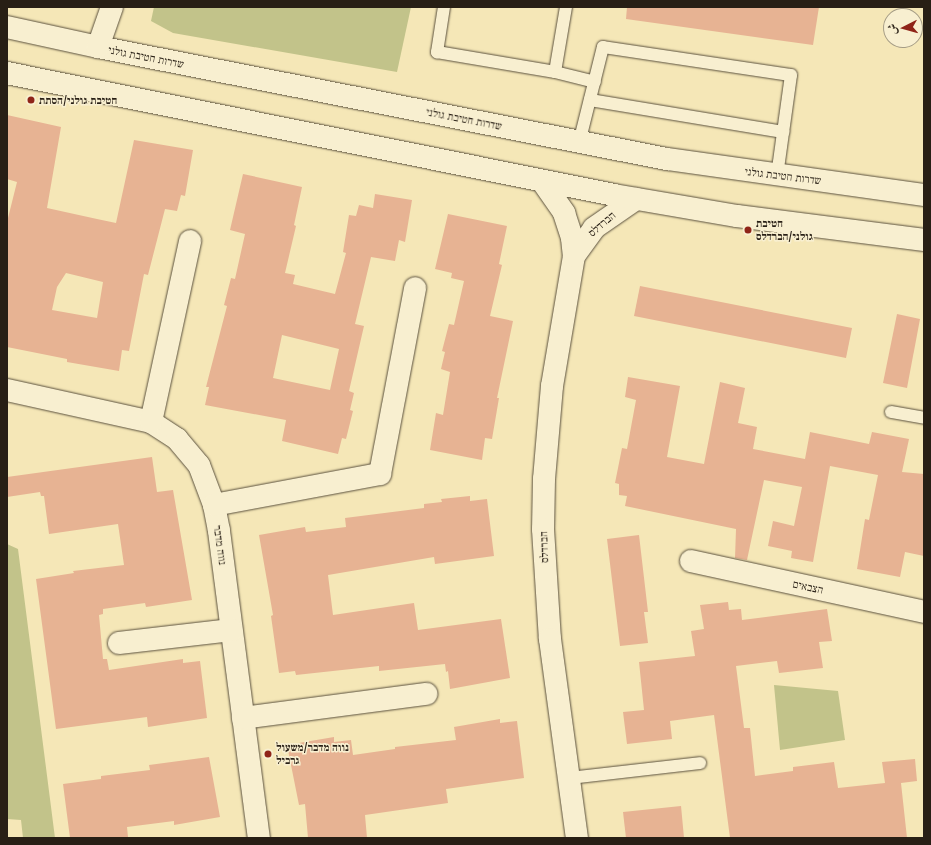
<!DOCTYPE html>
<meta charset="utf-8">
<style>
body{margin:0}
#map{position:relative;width:931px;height:845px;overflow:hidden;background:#f5e7b7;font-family:"Libre Caslon Text",Amiri,"Frank Ruhl Libre",serif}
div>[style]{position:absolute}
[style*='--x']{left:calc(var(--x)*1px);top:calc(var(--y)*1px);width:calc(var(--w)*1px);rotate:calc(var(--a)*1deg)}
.green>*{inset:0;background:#c2c38a}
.building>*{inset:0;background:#e7b393}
.roads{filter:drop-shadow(0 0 1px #5b513e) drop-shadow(0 0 1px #5b513e)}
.lane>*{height:12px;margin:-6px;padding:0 6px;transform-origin:6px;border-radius:6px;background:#f8efd0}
.street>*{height:22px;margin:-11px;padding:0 11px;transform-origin:11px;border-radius:11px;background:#f8efd0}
.secondary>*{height:22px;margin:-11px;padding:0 11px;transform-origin:11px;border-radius:11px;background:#f8efd0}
.dots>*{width:11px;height:11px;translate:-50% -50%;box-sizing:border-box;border:2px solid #f8efd0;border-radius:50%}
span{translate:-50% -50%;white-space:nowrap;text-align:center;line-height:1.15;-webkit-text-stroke:3px #f8efd0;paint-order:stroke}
.street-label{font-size:11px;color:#281f15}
.poi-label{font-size:11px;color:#281f15;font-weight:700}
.left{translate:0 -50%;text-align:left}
.frame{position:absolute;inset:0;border:8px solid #281f15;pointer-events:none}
.north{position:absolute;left:883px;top:8px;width:40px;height:40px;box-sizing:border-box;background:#f8efd0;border:1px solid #a59c85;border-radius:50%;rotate:264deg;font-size:11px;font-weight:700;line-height:16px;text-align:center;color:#281f15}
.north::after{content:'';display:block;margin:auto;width:14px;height:18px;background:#8f2418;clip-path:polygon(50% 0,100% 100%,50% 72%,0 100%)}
</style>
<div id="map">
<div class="green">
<div style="clip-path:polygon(154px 7px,411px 7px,397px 72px,173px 33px,151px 21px)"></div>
<div style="clip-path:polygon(7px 544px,18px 549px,55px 838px,23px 838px,21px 820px,7px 819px)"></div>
<div style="clip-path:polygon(774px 685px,838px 691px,845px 740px,780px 750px)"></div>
</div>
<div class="building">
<div style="clip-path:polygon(627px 7px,819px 7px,813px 45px,626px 19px)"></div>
<div style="clip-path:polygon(evenodd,7px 115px,61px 127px,47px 208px,97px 219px,116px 223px,134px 140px,193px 150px,185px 196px,181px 195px,177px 211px,165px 209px,148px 275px,144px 274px,129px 351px,122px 350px,119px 371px,67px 362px,67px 359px,7px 347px,7px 222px,17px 182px,7px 179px,7px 115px,66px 273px,103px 282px,97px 318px,52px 310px,57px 287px,66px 273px)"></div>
<div style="clip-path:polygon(evenodd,243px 174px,302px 187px,294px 225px,296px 226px,285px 273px,295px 275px,293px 284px,335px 294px,346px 253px,343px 252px,349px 215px,356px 216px,359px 205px,373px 208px,375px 194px,412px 200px,405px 242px,399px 240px,395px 261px,371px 257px,355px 324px,364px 326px,349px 391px,354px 393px,350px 410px,353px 411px,346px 439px,342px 438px,338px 454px,282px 441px,286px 420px,205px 405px,209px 387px,206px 387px,227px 306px,224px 305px,231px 278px,235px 279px,245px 234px,230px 230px,243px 174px,282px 335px,339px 349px,330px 390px,273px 378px,282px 335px)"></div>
<div style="clip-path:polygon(448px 214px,507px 226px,499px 264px,502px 265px,490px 316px,513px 321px,497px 398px,499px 398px,492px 439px,485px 438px,482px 460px,430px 450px,436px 413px,443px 415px,450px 372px,441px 369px,445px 352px,442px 351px,449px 324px,454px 325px,464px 281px,451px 278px,452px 273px,435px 269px)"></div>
<div style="clip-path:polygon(640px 286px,852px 328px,846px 358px,634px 316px)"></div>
<div style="clip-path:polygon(897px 314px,920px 319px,907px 388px,883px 383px)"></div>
<div style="clip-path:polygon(628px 377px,680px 386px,667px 457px,704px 464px,720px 382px,745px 388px,738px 423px,757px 427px,753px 449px,805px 459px,810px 432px,869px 444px,872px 432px,909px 439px,902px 472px,924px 474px,924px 556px,905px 552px,900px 577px,857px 569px,865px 519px,869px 520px,878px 475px,830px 466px,813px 562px,791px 558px,792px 551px,768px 546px,773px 521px,794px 526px,802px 487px,764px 480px,747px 560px,735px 558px,736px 529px,625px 506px,627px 496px,619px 495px,619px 484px,615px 483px,622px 448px,627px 449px,636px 400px,625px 397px)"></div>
<div style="clip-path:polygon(152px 457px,157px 492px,173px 490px,192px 600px,146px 607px,145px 603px,103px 609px,103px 614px,99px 615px,103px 659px,107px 659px,109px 670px,183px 659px,183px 663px,200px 661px,207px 718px,148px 727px,147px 717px,56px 729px,36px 579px,74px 573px,73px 571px,124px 565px,118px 524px,49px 534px,44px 496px,41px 496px,40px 492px,7px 497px,7px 477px)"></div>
<div style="clip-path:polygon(470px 496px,470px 501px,487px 499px,494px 556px,435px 564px,434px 557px,328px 575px,333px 615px,414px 603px,418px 630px,501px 619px,510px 678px,450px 689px,448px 671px,446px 672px,445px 664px,379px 671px,379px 666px,296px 675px,295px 671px,279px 673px,271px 616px,273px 615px,259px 535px,305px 527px,306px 532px,346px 527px,345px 518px,424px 508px,424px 504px,442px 502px,441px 499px)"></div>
<div style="clip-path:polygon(639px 535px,648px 612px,644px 612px,648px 643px,620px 646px,607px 539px)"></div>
<div style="clip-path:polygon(728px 602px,729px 610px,741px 609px,742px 620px,827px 609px,832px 641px,819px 642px,823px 668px,779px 673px,777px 661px,736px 666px,744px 728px,750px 728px,755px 776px,793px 771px,793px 767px,834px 762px,838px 788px,885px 783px,882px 762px,915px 759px,917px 781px,901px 783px,907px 838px,730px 838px,714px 715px,670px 721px,672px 739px,627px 744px,623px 712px,644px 710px,639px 662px,695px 656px,691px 631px,704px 629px,700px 605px)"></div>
<div style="clip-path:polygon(500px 719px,500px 723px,517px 721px,524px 778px,446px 789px,448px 803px,365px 815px,367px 838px,308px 838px,305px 804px,299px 805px,287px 745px,334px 737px,334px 742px,351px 740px,353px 755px,395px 749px,395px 747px,456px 740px,454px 727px)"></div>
<div style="clip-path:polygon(209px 757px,220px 817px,174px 825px,174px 821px,127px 827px,128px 837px,118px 838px,70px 838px,63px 784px,101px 779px,101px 776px,150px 770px,149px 765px)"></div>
<div style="clip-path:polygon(681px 806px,684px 838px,626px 838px,623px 812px)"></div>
</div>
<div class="roads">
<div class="lane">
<div style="--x:444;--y:7;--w:46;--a:98.8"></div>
<div style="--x:437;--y:52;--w:120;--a:9.6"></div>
<div style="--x:555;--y:72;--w:41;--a:14"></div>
<div style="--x:555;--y:72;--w:66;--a:-80.4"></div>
<div style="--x:590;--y:100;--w:196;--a:9.4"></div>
<div style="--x:579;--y:143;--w:99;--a:-76"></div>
<div style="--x:603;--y:47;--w:190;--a:8.5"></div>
<div style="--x:791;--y:75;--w:102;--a:97.9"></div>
<div style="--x:891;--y:412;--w:34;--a:10"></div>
<div style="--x:569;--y:778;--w:132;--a:-6.5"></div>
</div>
<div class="street">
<div style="--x:542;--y:181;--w:39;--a:55"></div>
<div style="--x:564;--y:213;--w:26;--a:72"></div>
<div style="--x:572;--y:238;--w:18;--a:84"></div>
<div style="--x:574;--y:256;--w:132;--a:99.6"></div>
<div style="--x:552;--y:386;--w:93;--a:94.9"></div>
<div style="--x:544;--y:479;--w:50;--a:91.1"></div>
<div style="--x:543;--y:529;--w:110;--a:86.4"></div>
<div style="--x:550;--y:639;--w:201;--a:82.3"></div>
<div style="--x:574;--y:256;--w:34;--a:-54"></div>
<div style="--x:594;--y:228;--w:51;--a:-34.6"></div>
<div style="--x:7;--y:390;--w:148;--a:12.5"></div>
<div style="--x:151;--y:422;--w:31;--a:33"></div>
<div style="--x:177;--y:439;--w:34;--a:50"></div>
<div style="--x:199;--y:465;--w:43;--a:69.4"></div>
<div style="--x:214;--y:505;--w:26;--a:79"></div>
<div style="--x:219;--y:531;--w:310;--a:82.6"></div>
<div style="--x:151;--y:422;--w:185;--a:-77.8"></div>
<div style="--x:214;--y:505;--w:169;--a:-10.6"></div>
<div style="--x:380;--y:474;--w:189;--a:-79.3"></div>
<div style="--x:691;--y:561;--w:239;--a:12.3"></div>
<div style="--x:119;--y:643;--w:113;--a:-6.6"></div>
<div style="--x:243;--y:718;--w:185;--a:-7.5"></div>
</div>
<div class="secondary">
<div style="--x:7;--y:27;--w:93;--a:12.4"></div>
<div style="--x:98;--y:47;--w:580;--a:11.14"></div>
<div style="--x:667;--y:159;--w:260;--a:8"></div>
<div style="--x:98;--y:47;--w:42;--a:-70.7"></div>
<div style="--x:7;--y:73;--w:619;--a:11.36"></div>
<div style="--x:614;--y:195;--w:125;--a:9.7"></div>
<div style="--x:737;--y:216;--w:189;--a:7.3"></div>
</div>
</div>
<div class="dots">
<div style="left:31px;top:100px;background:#8f2418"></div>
<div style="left:748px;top:230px;background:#8f2418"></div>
<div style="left:268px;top:754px;background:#8f2418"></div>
</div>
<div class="street-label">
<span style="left:146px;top:57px;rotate:11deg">שדרות חטיבת גולני</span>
<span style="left:464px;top:119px;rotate:11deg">שדרות חטיבת גולני</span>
<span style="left:783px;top:176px;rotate:7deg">שדרות חטיבת גולני</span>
<span style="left:602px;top:224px;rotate:-41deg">הברדלס</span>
<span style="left:220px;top:545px;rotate:82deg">נווה מדבר</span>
<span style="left:544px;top:547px;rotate:-92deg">הברדלס</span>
<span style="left:808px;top:587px;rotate:12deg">הצבאים</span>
</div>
<div class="poi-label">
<span class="left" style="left:39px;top:100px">חטיבת גולני/הסתת</span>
<span class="left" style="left:756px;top:230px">חטיבת<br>גולני/הברדלס</span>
<span class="left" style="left:276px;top:754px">נווה מדבר/משעול<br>גרביל</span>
</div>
<div class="frame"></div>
<div class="north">ش</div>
</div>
